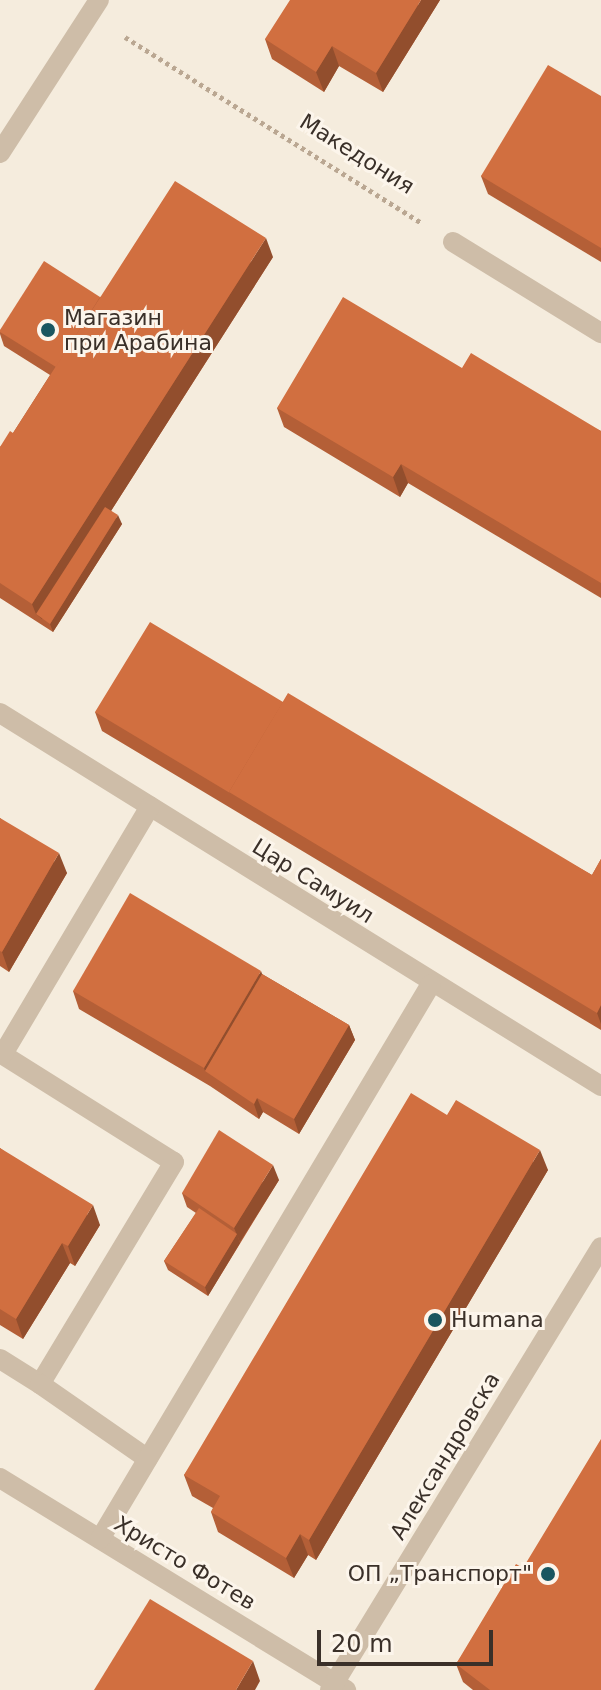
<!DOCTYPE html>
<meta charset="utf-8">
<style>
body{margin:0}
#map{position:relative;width:601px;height:1690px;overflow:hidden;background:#f5ecdd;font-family:"DejaVu Sans",sans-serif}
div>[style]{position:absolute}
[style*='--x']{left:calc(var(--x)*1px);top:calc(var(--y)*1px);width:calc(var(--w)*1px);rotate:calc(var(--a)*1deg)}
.path>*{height:5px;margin-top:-2.5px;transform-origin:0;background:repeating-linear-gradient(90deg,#baa792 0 4px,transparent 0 8px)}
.minor>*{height:20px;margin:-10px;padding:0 10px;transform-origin:10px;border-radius:10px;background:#cebda8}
.wall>*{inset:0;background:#b45f37}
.shaded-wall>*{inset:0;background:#924e2d}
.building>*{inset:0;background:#d16f40}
.dots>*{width:22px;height:22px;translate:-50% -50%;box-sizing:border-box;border:4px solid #fcf5eb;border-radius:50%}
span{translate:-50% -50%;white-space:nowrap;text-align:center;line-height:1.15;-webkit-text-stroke:6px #fcf5eb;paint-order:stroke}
.street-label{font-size:22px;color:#3a3029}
.poi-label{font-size:22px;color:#3a3029}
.left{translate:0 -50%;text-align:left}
.right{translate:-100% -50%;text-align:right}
.scale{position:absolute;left:317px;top:1630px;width:176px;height:36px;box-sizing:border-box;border:4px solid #3a3029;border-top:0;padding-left:10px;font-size:24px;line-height:28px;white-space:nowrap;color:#3a3029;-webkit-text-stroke:6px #fcf5eb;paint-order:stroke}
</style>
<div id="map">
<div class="path">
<div style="--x:125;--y:37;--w:350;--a:32.1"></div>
</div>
<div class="minor">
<div style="--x:0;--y:153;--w:182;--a:-57.1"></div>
<div style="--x:453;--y:242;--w:174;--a:31.6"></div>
<div style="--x:0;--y:713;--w:707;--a:31.83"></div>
<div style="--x:0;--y:1053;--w:205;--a:32.1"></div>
<div style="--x:174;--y:1162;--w:259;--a:121.1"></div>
<div style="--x:40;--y:1384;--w:47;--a:-148"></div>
<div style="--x:3;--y:1054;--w:288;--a:-59.3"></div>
<div style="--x:40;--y:1384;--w:131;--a:34.8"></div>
<div style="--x:0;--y:1478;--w:406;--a:31.5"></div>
<div style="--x:100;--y:1539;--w:646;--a:-59.19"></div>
<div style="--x:330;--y:1690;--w:519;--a:-58.54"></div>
</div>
<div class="wall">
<div style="clip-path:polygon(440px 0,383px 92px,339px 66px,324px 92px,272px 59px,265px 39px)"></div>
<div style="clip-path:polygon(601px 96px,601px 262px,488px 194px,481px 176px)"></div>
<div style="clip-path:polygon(273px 257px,111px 511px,122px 524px,53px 632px,0 598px,0 447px,13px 433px,50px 375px,4px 346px,0 334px,0 330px,100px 297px)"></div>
<div style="clip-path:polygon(462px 368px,601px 431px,601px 598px,408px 483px,400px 497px,284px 427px,277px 408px)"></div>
<div style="clip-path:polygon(283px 702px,592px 875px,601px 859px,601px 1030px,102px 731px,95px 712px)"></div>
<div style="clip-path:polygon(0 818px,67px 873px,9px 972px,0 966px)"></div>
<div style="clip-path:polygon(262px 974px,349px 1025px,355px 1040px,299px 1134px,263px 1112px,259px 1119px,210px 1086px,79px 1009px,73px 991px)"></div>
<div style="clip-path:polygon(447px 1115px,548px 1170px,316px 1560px,308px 1555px,294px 1578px,218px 1532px,211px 1512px,213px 1508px,192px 1496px,184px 1475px)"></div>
<div style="clip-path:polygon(0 1148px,100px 1225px,75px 1266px,70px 1263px,23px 1339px,0 1325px)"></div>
<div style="clip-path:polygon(279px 1180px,208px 1296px,168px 1270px,164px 1261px,196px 1213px,187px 1207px,182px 1193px)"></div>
<div style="clip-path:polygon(523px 1568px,601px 1690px,473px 1690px,463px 1682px,456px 1664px)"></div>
</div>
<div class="shaded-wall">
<div style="clip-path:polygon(421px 0,440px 0,383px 92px,376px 73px)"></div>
<div style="clip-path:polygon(332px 46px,339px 66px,324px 92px,316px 72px)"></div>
<div style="clip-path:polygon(266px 238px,273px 257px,42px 619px,36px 614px,32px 604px)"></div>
<div style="clip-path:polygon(401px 464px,408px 483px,400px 497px,393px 477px)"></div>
<div style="clip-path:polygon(118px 515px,122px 524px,53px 632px,50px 624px)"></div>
<div style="clip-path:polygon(59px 853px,67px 873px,9px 972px,2px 952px)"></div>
<div style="clip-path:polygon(261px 971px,268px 989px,205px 1071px,204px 1068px)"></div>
<div style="clip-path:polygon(601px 1005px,601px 1024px,597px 1013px)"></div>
<div style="clip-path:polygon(349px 1025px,355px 1040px,299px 1134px,294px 1119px)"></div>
<div style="clip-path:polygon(257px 1098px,263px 1112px,259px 1119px,254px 1104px)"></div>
<div style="clip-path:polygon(540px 1150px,548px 1170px,316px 1560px,309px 1540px)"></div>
<div style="clip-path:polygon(273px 1165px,279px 1180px,240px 1242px,234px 1228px)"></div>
<div style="clip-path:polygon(93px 1205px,100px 1225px,75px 1266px,68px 1246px)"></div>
<div style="clip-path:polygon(237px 1234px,240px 1243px,208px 1296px,205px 1287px)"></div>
<div style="clip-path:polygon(62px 1243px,70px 1263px,23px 1339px,16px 1319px)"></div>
<div style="clip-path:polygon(300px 1534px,308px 1555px,294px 1578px,286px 1558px)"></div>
<div style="clip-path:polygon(253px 1661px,260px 1681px,255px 1690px,236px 1690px)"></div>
</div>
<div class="building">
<div style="clip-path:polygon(290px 0,421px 0,376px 73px,332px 46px,316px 72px,265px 39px)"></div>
<div style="clip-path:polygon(548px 65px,601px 96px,601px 248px,481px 176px)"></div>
<div style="clip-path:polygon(175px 181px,266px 238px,32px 604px,0 583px,0 447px,10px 431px,13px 433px)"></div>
<div style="clip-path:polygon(44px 261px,100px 297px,56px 367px,0 332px,0 330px)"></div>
<div style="clip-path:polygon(343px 297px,462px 368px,471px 353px,601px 431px,601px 583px,401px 464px,393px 477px,277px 408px)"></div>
<div style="clip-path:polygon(105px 507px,118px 515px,50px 624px,36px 614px)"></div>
<div style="clip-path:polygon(150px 622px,283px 702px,229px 792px,230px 793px,95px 712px)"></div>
<div style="clip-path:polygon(288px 693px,592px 875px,601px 859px,601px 1005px,597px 1013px,229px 792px)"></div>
<div style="clip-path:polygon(0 818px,59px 853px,2px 952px,0 951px)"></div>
<div style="clip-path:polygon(130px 893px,261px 971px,204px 1068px,73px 991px)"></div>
<div style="clip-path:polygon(262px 974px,349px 1025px,294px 1119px,257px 1098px,254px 1104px,205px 1071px)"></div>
<div style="clip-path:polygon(411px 1093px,447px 1115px,456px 1100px,540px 1150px,309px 1540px,300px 1534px,286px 1558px,211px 1512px,220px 1496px,184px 1475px)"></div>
<div style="clip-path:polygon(219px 1130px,273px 1165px,234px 1228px,182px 1193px)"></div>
<div style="clip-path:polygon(0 1148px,93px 1205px,68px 1246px,62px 1243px,16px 1319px,0 1309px)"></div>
<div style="clip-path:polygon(199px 1208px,237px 1234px,205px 1287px,164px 1261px)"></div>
<div style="clip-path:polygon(601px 1439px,601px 1690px,490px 1690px,456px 1664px,516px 1564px,523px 1568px)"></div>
<div style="clip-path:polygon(150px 1599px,253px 1661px,236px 1690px,94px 1690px)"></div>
</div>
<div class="dots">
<div style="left:48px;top:330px;background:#1a5660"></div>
<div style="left:435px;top:1320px;background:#1a5660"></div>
<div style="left:548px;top:1574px;background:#1a5660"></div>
</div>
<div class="street-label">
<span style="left:357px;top:154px;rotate:32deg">Македония</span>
<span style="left:313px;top:881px;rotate:32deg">Цар Самуил</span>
<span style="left:445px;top:1456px;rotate:-59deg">Александровска</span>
<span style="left:185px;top:1563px;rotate:31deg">Христо Фотев</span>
</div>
<div class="poi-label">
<span class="left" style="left:64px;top:330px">Магазин<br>при Арабина</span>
<span class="left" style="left:451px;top:1320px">Humana</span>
<span class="right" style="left:532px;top:1574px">ОП „Транспорт"</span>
</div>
<div class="scale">20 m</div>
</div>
